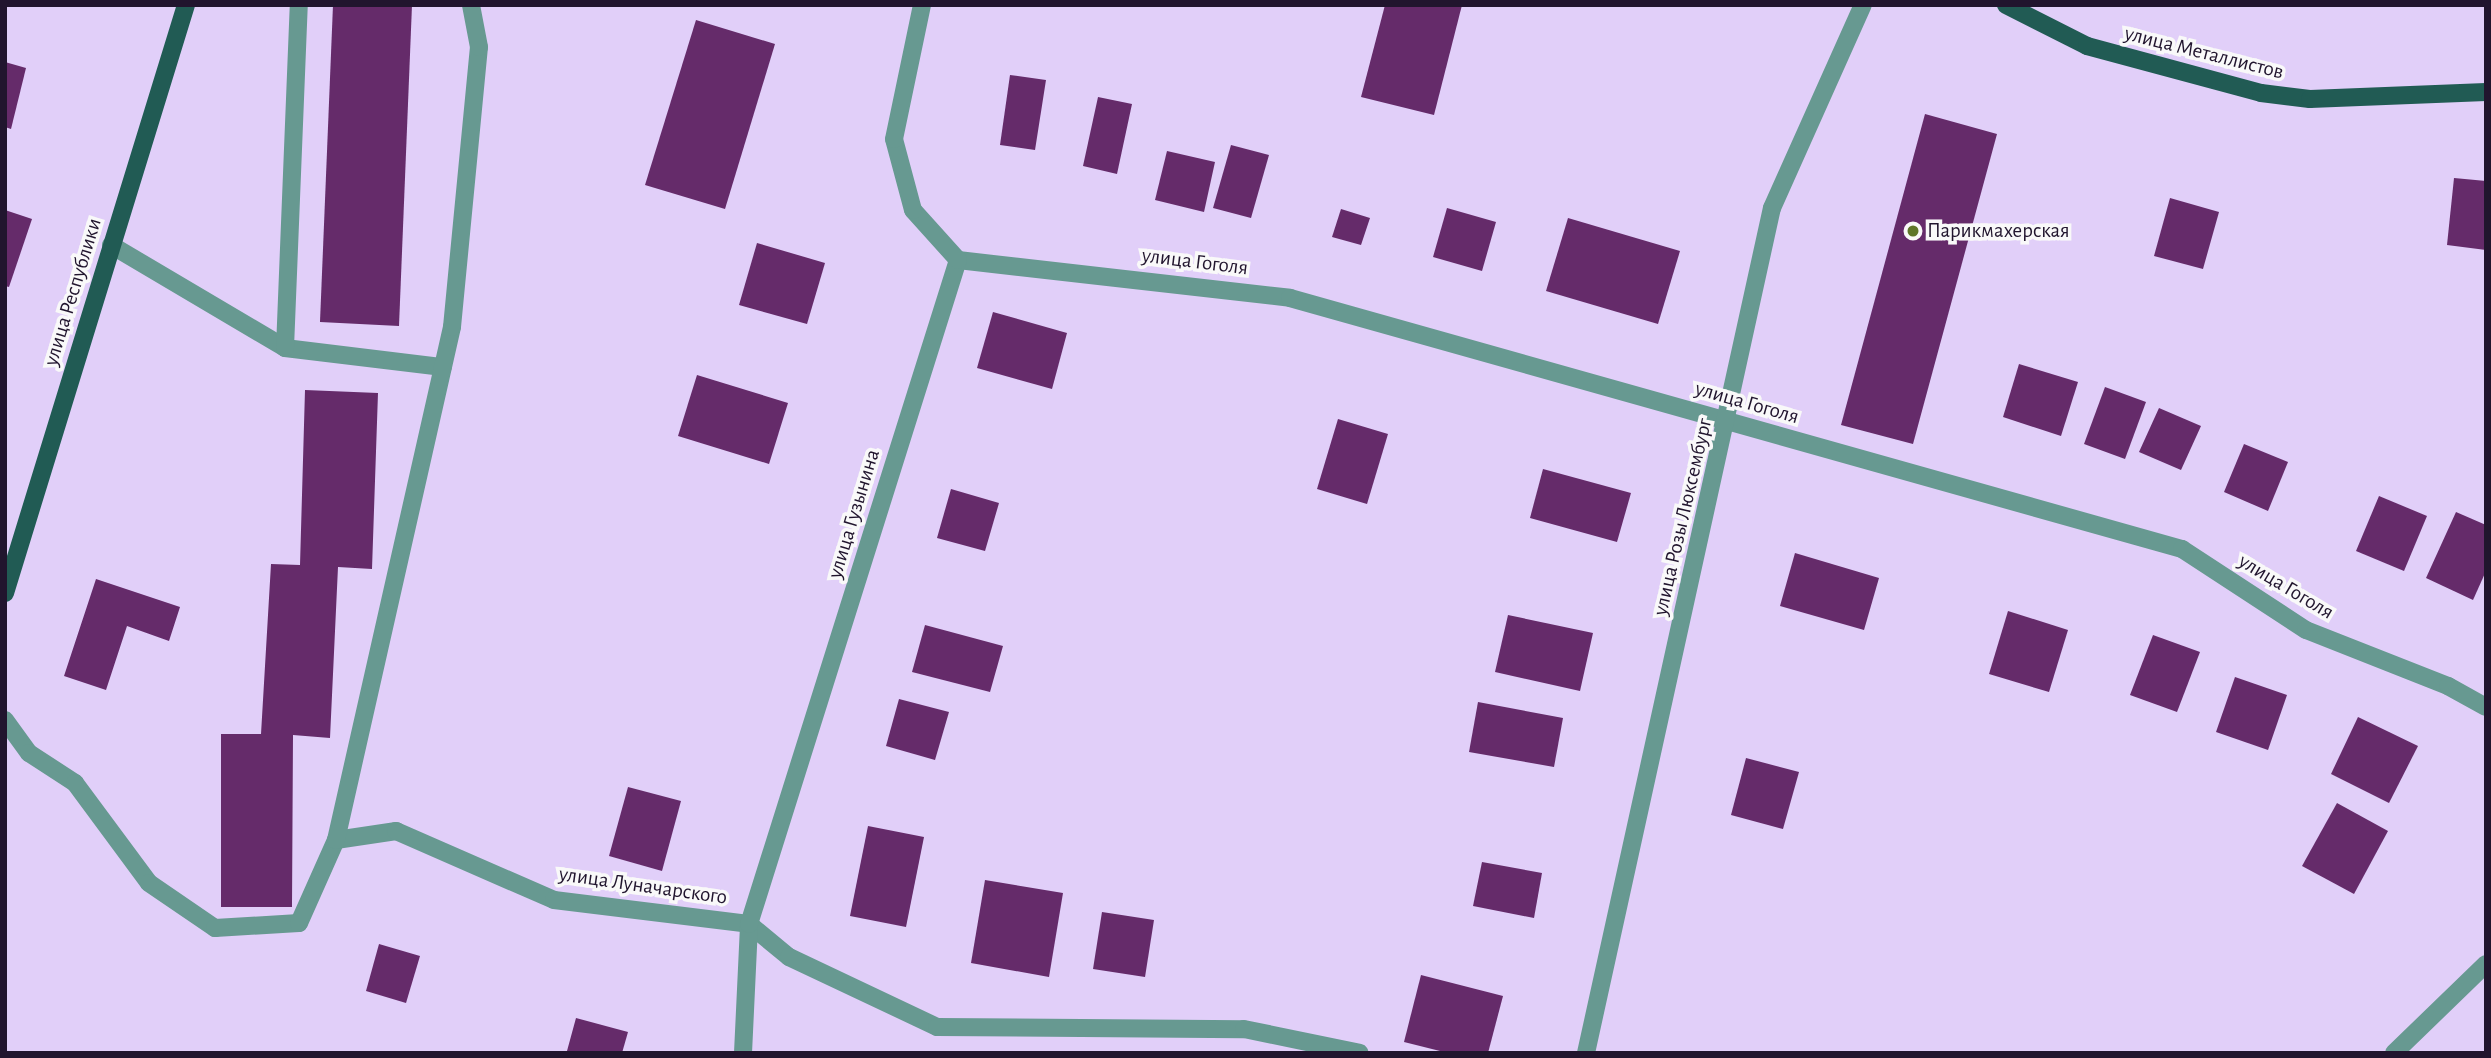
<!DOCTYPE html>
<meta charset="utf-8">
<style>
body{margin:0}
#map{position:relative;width:2491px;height:1058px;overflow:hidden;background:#e1cff9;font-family:"Alegreya Sans",sans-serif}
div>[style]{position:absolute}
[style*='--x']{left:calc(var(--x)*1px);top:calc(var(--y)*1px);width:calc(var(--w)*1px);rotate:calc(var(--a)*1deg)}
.building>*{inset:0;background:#652b6a}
.minor>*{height:18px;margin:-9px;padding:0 9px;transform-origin:9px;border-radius:9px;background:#679991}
.major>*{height:18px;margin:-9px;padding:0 9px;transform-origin:9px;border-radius:9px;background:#215b54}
.dots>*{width:19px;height:19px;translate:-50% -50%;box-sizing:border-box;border:4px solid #f9f9f9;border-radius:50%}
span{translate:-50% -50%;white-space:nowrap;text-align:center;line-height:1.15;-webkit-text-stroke:7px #f9f9f9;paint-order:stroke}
.street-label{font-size:21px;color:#21152e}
.poi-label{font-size:21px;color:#21152e}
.left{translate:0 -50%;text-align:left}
.frame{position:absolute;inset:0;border:7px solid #21152e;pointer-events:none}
</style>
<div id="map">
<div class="building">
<div style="clip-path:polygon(333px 5px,412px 5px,399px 326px,320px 322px)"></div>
<div style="clip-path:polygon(1385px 5px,1462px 5px,1434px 115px,1361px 97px)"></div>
<div style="clip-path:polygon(696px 20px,775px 44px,725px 209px,645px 185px)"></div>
<div style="clip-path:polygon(5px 62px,26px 68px,11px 129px,5px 127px)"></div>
<div style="clip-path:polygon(1010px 75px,1046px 80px,1035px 150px,1000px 145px)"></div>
<div style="clip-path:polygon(1098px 97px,1132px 104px,1117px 174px,1083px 166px)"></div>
<div style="clip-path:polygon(1925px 114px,1997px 134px,1913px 444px,1841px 425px)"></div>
<div style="clip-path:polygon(1231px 145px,1269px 155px,1251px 218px,1213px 208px)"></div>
<div style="clip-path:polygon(1167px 151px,1215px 162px,1204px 212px,1155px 200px)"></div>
<div style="clip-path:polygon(2454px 178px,2486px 181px,2486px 250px,2447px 245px)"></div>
<div style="clip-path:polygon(2170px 198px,2219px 212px,2203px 269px,2154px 256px)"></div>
<div style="clip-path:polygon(1447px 208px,1496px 222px,1482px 271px,1433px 257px)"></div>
<div style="clip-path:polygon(1341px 209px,1370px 218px,1361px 245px,1332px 237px)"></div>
<div style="clip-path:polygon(5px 210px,32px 219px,9px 287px,5px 286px)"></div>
<div style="clip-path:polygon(1568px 218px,1680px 251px,1658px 324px,1546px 291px)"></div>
<div style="clip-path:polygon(757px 243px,825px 263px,807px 324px,739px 305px)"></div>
<div style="clip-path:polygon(993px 312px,1067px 333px,1052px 389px,977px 368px)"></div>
<div style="clip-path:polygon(2019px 364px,2078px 382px,2061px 436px,2003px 417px)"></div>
<div style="clip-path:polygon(697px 375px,788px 403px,769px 464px,678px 436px)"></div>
<div style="clip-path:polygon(2105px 387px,2146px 402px,2125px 459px,2084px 444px)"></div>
<div style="clip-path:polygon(305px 390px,378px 393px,372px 569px,338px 567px,330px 738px,293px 735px,292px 907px,221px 907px,221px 734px,261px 734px,271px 564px,300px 565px)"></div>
<div style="clip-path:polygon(2159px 408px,2201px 426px,2181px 470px,2139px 452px)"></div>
<div style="clip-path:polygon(1338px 419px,1388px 434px,1367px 504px,1317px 489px)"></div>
<div style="clip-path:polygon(2244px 444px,2288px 462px,2268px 511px,2224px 492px)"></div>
<div style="clip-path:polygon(1543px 469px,1631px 493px,1617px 542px,1530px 518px)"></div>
<div style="clip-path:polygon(951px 489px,999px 503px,985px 551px,937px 538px)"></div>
<div style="clip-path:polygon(2379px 496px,2427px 516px,2404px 571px,2356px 551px)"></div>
<div style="clip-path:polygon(2456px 512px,2486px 525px,2486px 571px,2473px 600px,2426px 578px)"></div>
<div style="clip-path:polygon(1795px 553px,1879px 578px,1864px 630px,1780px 606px)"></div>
<div style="clip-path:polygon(96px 579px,180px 607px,169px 641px,127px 626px,106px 690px,64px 676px)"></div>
<div style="clip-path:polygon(2008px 611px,2068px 630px,2049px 692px,1989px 674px)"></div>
<div style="clip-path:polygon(1508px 615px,1593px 633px,1580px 691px,1495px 672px)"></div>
<div style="clip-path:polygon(925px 625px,1003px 646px,990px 692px,912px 672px)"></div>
<div style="clip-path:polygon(2153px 635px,2200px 652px,2177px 712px,2130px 695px)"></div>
<div style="clip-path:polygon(2235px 677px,2287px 695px,2268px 750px,2216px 732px)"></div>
<div style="clip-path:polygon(899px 699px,949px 712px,935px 760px,886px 746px)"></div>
<div style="clip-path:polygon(1478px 702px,1563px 718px,1554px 767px,1469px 752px)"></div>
<div style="clip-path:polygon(2358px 717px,2418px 746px,2389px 803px,2331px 774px)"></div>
<div style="clip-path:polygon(1746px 758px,1799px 772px,1783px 829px,1731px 815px)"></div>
<div style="clip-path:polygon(628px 787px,681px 801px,662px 871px,609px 856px)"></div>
<div style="clip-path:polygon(2337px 803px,2388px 831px,2354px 894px,2302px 866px)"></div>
<div style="clip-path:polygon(868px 826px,924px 837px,906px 927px,850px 916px)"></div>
<div style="clip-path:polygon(1482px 862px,1542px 873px,1534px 918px,1473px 906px)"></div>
<div style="clip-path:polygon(985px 880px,1063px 893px,1049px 977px,971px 963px)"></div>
<div style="clip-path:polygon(1102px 912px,1154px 920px,1145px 977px,1093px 969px)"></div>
<div style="clip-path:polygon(379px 944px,420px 956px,406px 1003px,366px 991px)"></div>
<div style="clip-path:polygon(1421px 975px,1503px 996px,1488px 1053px,1448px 1053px,1404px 1042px)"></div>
<div style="clip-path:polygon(576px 1018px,628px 1032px,622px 1053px,567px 1051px)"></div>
</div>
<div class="minor">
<div style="--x:111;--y:245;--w:202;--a:30.6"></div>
<div style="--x:285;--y:348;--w:159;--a:6.9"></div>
<div style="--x:958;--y:260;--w:334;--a:6.5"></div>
<div style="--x:1290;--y:298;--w:927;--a:15.72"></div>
<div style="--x:2182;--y:549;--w:148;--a:33.2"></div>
<div style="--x:2306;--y:630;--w:153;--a:21.5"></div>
<div style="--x:2448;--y:686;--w:43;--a:28.9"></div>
<div style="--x:285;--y:348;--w:343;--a:-87.7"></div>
<div style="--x:5;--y:720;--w:41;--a:54"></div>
<div style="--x:29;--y:753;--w:55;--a:33.1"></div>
<div style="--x:75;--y:783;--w:124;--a:53.5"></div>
<div style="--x:149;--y:883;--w:80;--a:34.3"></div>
<div style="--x:215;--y:928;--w:84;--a:-3.4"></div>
<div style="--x:299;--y:923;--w:91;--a:-66"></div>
<div style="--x:336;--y:840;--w:61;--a:-8.5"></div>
<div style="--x:396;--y:831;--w:172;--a:23.6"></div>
<div style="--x:554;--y:900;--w:196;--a:7"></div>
<div style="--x:749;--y:924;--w:52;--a:39.5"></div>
<div style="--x:789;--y:957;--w:164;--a:25.3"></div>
<div style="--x:937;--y:1027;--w:307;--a:0.4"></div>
<div style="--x:1244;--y:1029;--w:118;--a:11.7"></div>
<div style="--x:336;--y:840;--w:526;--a:-77.26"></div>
<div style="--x:452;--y:327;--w:281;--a:-84.5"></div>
<div style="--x:479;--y:47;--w:43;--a:-100.8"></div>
<div style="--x:743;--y:1053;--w:129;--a:-87.3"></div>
<div style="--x:749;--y:924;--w:696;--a:-72.53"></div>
<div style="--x:958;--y:260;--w:67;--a:-132"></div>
<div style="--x:913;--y:210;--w:73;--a:-105"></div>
<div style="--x:894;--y:139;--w:137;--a:-78.2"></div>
<div style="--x:1586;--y:1053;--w:865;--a:-77.59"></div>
<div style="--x:1772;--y:208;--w:222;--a:-65.9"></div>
<div style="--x:2394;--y:1053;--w:128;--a:-44.1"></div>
</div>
<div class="major">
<div style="--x:2006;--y:5;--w:91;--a:26.8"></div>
<div style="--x:2087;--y:46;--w:180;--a:15.1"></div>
<div style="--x:2261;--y:93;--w:49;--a:7"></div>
<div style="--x:2310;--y:99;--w:176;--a:-2.3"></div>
<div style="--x:5;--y:593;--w:615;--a:-72.89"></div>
</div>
<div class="dots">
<div style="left:1913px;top:231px;background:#5e7628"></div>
</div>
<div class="street-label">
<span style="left:2204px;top:53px;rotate:14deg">улица Металлистов</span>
<span style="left:1195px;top:262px;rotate:7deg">улица Гоголя</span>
<span style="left:73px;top:292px;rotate:-73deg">улица Республики</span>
<span style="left:1747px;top:403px;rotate:16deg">улица Гоголя</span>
<span style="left:854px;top:514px;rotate:-73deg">улица Гузынина</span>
<span style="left:1683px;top:517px;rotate:-77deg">улица Розы Люксембург</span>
<span style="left:2286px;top:587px;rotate:31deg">улица Гоголя</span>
<span style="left:643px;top:886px;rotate:8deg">улица Луначарского</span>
</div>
<div class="poi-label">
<span class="left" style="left:1927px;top:231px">Парикмахерская</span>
</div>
<div class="frame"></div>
</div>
